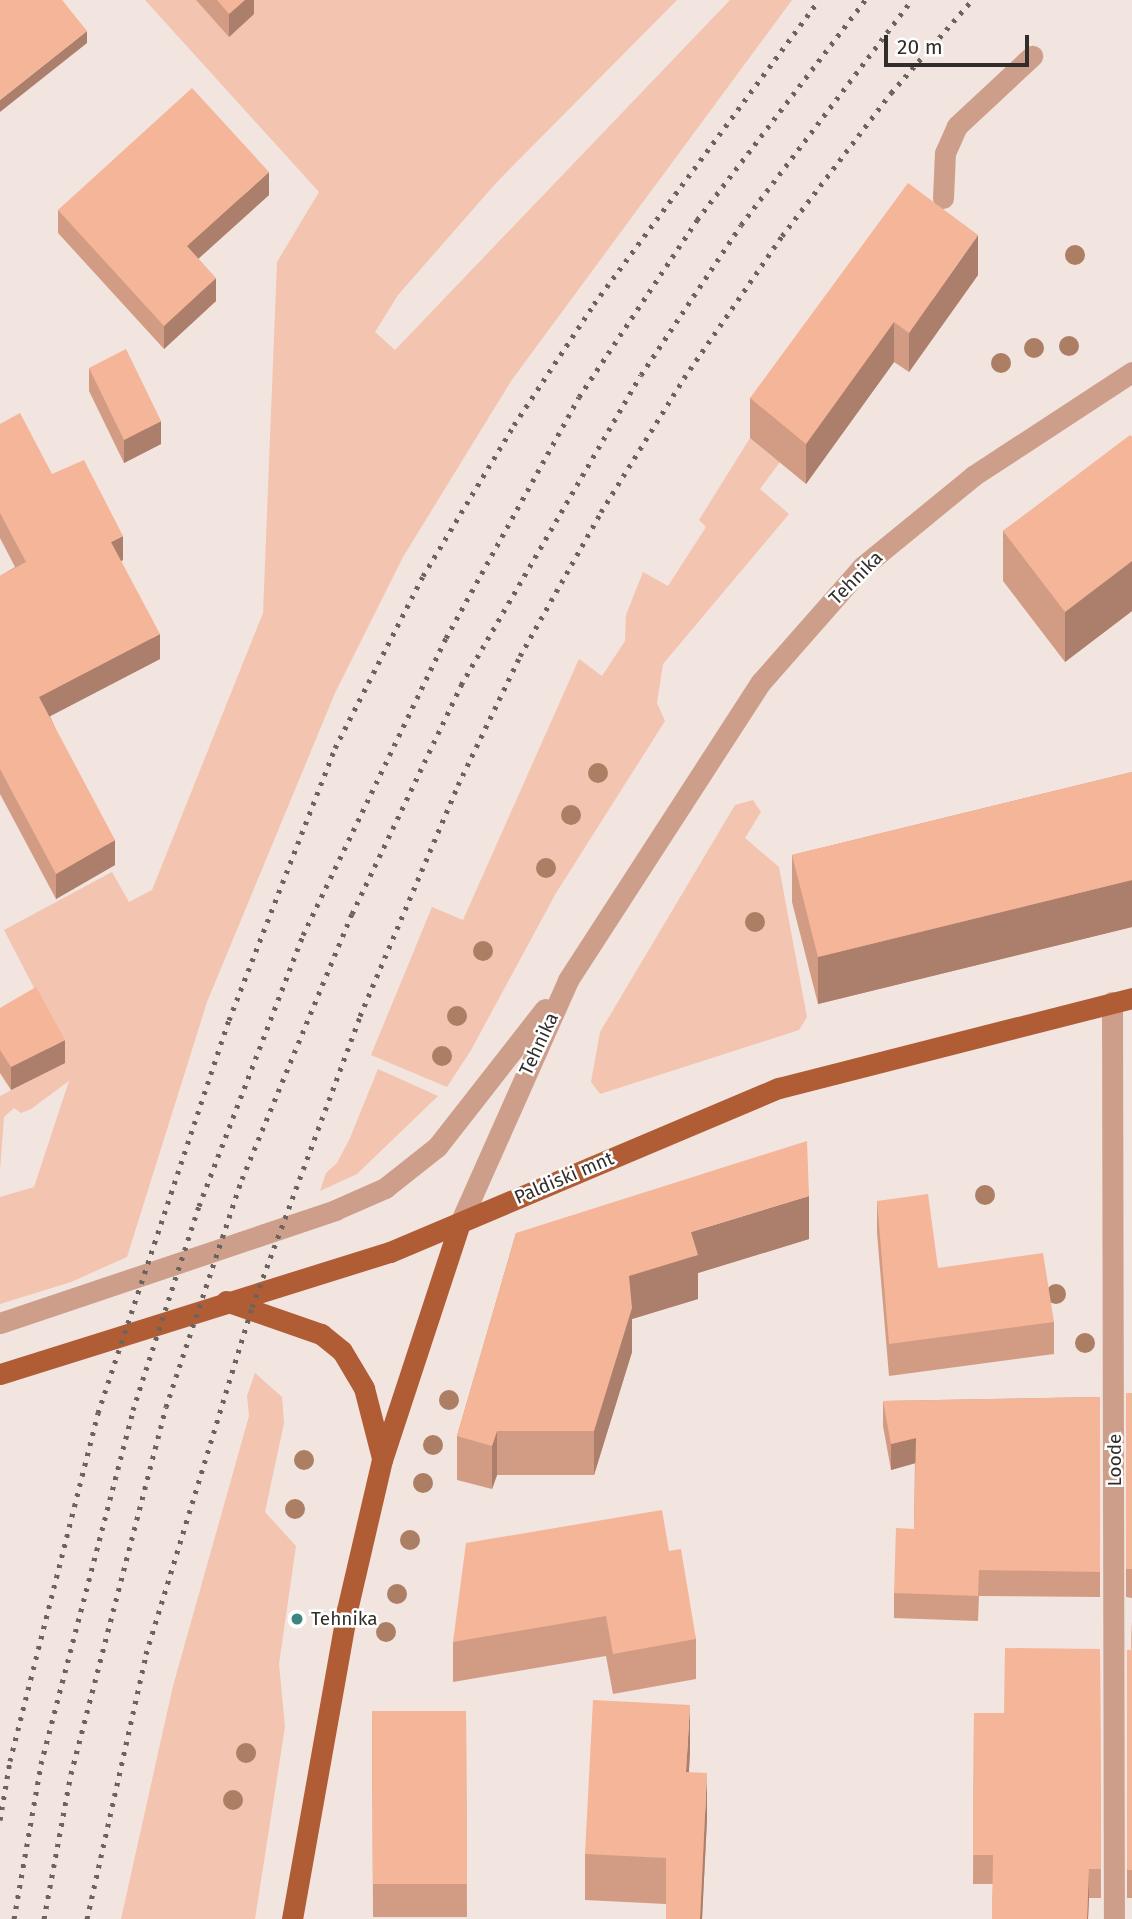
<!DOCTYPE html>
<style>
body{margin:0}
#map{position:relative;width:1132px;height:1919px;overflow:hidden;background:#f2e4df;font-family:"Fira Sans",sans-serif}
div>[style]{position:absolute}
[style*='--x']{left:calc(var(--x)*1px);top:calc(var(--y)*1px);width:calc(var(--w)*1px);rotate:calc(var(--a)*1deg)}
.green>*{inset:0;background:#f3c4b0}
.minor>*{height:21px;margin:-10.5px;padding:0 10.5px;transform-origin:10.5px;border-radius:10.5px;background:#cd9e89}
.major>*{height:21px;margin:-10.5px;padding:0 10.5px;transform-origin:10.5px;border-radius:10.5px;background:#b05c35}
.rail>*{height:5px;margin-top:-2.5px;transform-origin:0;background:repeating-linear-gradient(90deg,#6a6360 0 3.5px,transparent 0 10.5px)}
.trees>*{width:20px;height:20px;margin:-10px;border-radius:50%;background:#ac7e64}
.wall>*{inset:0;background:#d29c84}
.shaded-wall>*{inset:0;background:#ab7f6b}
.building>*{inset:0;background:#f4b599}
.dots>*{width:19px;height:19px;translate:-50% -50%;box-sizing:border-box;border:4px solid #fff;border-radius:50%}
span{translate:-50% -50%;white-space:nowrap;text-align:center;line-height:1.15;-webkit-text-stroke:5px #fff;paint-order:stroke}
.street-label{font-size:19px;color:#312d2a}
.poi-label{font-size:19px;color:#312d2a}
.left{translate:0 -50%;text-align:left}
.scale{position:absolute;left:884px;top:35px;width:145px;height:32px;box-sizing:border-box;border:4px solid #312d2a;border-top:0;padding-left:9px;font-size:21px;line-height:24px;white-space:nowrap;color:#312d2a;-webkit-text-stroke:5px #fff;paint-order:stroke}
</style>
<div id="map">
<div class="green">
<div style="clip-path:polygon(145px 0,677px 0,496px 183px,398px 295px,375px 332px,395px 350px,730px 0,792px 0,511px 381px,403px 557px,335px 693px,207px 1002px,127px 1257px,71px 1282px,0 1304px,0 1197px,34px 1187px,69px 1081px,31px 1109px,21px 1113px,14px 1108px,4px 1117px,0 1170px,0 1096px,65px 1062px,59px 1036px,4px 930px,112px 872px,129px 902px,152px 890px,263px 613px,277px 262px,319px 192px)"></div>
<div style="clip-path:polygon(750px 438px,780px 462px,760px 489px,789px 514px,663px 664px,657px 703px,665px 721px,556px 893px,471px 1050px,447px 1087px,371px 1055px,432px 907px,463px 920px,579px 659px,602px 676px,625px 641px,626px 615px,643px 572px,668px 586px,706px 527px,699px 520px)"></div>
<div style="clip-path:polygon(753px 800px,761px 812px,745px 838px,779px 867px,807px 1017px,799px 1030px,600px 1094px,591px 1082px,600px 1032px,735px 805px)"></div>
<div style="clip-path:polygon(378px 1069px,438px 1096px,357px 1174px,320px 1191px,326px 1173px,337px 1163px,350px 1138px)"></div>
<div style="clip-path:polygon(255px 1373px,282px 1397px,284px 1423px,265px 1512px,296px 1546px,279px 1664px,285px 1727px,255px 1919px,121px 1919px,173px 1686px,249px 1416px,247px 1396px)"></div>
</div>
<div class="minor">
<div style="--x:943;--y:198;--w:45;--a:-87.5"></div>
<div style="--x:945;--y:153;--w:30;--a:-66"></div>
<div style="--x:957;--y:126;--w:103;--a:-43"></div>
<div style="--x:1112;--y:1002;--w:917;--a:89.88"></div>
<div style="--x:460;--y:1223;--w:266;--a:-66"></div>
<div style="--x:568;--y:980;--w:355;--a:-57.1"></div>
<div style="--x:761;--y:682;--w:153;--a:-48.7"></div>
<div style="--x:862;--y:567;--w:144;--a:-39.3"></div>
<div style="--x:973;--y:476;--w:190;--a:-33.2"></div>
<div style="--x:0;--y:1323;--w:354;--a:-18.6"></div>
<div style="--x:335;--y:1210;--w:55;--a:-23.7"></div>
<div style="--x:385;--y:1188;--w:66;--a:-38.3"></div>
<div style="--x:437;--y:1147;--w:175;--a:-52"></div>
</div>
<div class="major">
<div style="--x:226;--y:1301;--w:101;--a:19.2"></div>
<div style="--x:321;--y:1334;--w:27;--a:39"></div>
<div style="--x:342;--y:1351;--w:43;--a:59.3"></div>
<div style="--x:364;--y:1388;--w:72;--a:75.6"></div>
<div style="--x:0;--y:1374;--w:409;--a:-17.4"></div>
<div style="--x:390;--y:1252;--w:422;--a:-22.9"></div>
<div style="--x:779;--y:1088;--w:364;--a:-14.3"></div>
<div style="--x:292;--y:1919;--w:314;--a:-79.9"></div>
<div style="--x:347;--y:1610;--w:154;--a:-76.9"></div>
<div style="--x:382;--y:1460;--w:250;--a:-71.8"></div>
</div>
<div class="rail">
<div style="--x:0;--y:1820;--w:60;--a:-80.4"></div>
<div style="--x:10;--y:1761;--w:359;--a:-75.8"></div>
<div style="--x:98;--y:1413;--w:414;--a:-71.6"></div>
<div style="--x:229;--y:1020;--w:292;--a:-68.7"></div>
<div style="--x:335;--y:748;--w:193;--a:-62.9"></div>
<div style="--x:423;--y:576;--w:176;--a:-58.9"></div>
<div style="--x:514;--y:425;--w:145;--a:-56.5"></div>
<div style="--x:594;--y:304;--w:378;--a:-53.5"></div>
<div style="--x:14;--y:1919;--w:157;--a:-80.1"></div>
<div style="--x:41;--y:1764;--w:366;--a:-75.4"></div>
<div style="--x:133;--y:1410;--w:214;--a:-72.1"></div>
<div style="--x:199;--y:1206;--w:290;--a:-69"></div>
<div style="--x:303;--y:935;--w:330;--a:-64.3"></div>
<div style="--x:446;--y:638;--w:275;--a:-61.1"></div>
<div style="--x:579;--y:397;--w:213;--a:-56.3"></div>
<div style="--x:697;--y:220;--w:277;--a:-52.6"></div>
<div style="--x:44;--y:1919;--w:147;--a:-79.5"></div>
<div style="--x:71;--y:1774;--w:379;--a:-75.5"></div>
<div style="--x:166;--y:1407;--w:240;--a:-71.6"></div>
<div style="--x:242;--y:1179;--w:287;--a:-67.5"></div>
<div style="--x:352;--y:914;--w:254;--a:-64.5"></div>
<div style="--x:461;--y:685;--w:358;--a:-59.9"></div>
<div style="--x:641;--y:375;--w:180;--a:-56.3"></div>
<div style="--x:741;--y:225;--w:283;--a:-52.8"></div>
<div style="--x:87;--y:1919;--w:271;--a:-77.4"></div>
<div style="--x:146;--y:1654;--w:363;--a:-73"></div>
<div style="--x:252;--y:1307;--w:310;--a:-69.6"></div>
<div style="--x:360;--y:1016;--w:251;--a:-67"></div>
<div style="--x:458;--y:785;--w:143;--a:-64.3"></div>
<div style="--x:520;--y:656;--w:165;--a:-60.6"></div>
<div style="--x:601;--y:512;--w:158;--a:-58.2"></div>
<div style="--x:684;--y:378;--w:173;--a:-55.4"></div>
<div style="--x:782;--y:236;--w:180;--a:-52.7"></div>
<div style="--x:891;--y:93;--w:123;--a:-48.9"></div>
</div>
<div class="trees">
<div style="left:1075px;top:255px"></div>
<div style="left:1069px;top:346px"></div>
<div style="left:1034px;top:348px"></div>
<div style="left:1001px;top:363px"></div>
<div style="left:598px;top:773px"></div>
<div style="left:571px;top:815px"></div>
<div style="left:546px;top:868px"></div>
<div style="left:755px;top:922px"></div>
<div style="left:483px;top:951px"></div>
<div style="left:457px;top:1016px"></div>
<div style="left:442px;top:1056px"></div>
<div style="left:985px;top:1195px"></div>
<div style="left:1056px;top:1294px"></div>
<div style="left:1085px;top:1343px"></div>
<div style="left:449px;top:1400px"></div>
<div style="left:433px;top:1445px"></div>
<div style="left:304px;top:1460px"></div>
<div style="left:423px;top:1483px"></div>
<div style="left:295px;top:1509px"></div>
<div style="left:410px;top:1540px"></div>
<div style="left:397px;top:1594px"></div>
<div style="left:386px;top:1632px"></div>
<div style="left:246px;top:1753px"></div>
<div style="left:233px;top:1800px"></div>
</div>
<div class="wall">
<div style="clip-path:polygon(196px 0,254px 0,254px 14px,229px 37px)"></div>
<div style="clip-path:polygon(269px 195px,198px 259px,216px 301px,164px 349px,58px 233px,58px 210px)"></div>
<div style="clip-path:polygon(978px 275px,909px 372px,894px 362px,806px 484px,750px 438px,750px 398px)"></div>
<div style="clip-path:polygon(89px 368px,161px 444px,124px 463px,89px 391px)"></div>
<div style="clip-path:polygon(0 424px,123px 560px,121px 561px,160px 659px,50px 716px,115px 865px,56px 899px,0 794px,0 576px,15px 567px,0 538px)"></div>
<div style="clip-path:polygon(1132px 437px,1132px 611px,1065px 662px,1003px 581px,1003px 531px)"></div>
<div style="clip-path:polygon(1132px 772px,1132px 927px,818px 1004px,792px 902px,792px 855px)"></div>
<div style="clip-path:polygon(0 1008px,65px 1063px,11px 1090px,0 1073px)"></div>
<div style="clip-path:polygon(877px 1201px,938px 1268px,1054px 1322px,1054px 1354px,889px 1376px,877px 1233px)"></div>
<div style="clip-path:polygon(516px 1233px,809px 1239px,698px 1273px,698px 1299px,632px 1319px,632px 1352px,594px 1475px,497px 1475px,492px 1489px,457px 1480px,457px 1436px)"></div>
<div style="clip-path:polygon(1126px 1393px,1132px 1393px,1132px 1598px,1126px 1597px)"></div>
<div style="clip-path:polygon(1100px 1397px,1100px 1597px,979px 1596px,978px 1621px,894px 1618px,894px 1593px,914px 1529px,915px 1463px,891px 1470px,883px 1426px,883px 1401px)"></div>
<div style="clip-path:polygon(669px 1551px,696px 1639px,696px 1679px,613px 1694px,606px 1656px,453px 1682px,453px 1642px)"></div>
<div style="clip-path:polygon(1132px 1622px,1132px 1898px,1127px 1898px,1127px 1650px,1131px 1650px)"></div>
<div style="clip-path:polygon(1100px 1649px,1101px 1898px,1089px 1898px,1088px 1919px,992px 1919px,993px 1884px,973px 1884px,974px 1713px,1004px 1713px)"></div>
<div style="clip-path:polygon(372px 1711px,466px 1711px,467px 1917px,373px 1917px)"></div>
<div style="clip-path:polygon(690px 1751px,689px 1773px,707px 1819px,702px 1919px,666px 1919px,666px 1904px,585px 1900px,585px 1854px)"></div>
</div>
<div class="shaded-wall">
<div style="clip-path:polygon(245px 0,254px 0,254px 14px,229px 37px,229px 14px)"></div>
<div style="clip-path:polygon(87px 31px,87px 43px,0 112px,0 100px)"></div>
<div style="clip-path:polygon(269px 172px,269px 195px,187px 269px,187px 246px)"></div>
<div style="clip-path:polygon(978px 235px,978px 275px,909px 372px,909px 333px)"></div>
<div style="clip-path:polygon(216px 278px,216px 301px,164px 349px,164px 326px)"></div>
<div style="clip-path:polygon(894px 322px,894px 362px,806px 484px,806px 444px)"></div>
<div style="clip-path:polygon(161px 421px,161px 444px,124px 463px,124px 440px)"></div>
<div style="clip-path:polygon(123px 536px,123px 560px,111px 567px,111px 542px)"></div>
<div style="clip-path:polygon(1132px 561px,1132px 611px,1065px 662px,1065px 612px)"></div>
<div style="clip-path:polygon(160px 634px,160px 659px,39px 722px,39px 697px)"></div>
<div style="clip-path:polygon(115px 840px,115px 865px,56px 899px,56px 874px)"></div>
<div style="clip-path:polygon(1132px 880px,1132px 927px,818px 1004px,818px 957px)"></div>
<div style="clip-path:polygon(65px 1040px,65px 1063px,11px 1090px,11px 1067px)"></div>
<div style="clip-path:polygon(809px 1196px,809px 1239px,698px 1273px,698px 1299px,632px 1319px,632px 1352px,594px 1475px,594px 1431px,629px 1276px,691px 1232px)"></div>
<div style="clip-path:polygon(497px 1431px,497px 1475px,492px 1489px,492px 1446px)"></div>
<div style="clip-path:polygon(916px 1438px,916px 1463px,891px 1470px,891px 1444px)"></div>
<div style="clip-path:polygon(690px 1705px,690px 1751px,686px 1819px,686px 1772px)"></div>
<div style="clip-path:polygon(707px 1773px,707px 1819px,702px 1919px,700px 1919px)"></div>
<div style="clip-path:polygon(1089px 1869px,1089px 1898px,1088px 1919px,1087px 1919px)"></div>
</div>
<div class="building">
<div style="clip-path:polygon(0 0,62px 0,87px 31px,0 100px)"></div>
<div style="clip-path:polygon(217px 0,245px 0,229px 14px)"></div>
<div style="clip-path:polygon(192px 88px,269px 172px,187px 246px,216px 278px,164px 326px,58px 210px)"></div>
<div style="clip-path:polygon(908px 183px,978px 235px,909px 333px,894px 322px,806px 444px,750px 398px)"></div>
<div style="clip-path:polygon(126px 349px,161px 421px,124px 440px,89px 368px)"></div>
<div style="clip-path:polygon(20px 413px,52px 474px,84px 460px,123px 536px,111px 542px,160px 634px,39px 697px,115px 840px,56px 874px,0 769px,0 576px,26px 562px,0 513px,0 424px)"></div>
<div style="clip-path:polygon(1130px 435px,1132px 437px,1132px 561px,1065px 612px,1003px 531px)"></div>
<div style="clip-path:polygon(1132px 772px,1132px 880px,818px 957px,792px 855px)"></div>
<div style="clip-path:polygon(36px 987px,65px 1040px,11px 1067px,0 1050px,0 1008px)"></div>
<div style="clip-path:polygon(807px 1141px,809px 1196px,691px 1232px,698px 1255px,629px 1276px,632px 1308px,594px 1431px,497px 1431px,492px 1446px,457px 1436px,516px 1233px)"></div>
<div style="clip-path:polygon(928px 1194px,938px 1268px,1043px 1253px,1054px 1322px,889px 1344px,877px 1201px)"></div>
<div style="clip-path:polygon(1126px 1393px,1132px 1393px,1132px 1569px,1126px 1569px)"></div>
<div style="clip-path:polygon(1100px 1397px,1100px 1572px,979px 1570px,978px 1596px,894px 1593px,896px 1528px,914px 1529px,916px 1438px,891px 1444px,883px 1401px)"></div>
<div style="clip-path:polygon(662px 1510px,669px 1551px,681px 1549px,696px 1639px,613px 1654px,606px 1616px,453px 1642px,466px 1543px)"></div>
<div style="clip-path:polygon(1132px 1622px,1132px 1870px,1127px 1870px,1127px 1650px,1131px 1650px)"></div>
<div style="clip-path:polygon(1005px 1648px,1100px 1649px,1101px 1869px,1089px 1869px,1087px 1919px,992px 1919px,993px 1855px,973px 1855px,974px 1713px,1004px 1713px)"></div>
<div style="clip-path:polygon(593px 1700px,690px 1705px,686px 1772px,707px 1773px,700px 1919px,666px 1919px,666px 1858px,585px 1854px)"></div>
<div style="clip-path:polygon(372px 1711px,466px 1711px,467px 1884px,373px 1884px)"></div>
</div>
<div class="dots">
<div style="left:297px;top:1619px;background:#3d8581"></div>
</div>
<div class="street-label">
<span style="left:856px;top:578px;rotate:-45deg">Tehnika</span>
<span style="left:539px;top:1044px;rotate:-65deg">Tehnika</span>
<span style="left:564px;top:1178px;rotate:-23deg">Paldiski mnt</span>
<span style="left:1115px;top:1460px;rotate:-90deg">Loode</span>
</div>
<div class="poi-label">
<span class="left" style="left:311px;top:1619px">Tehnika</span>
</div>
<div class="scale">20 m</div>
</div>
